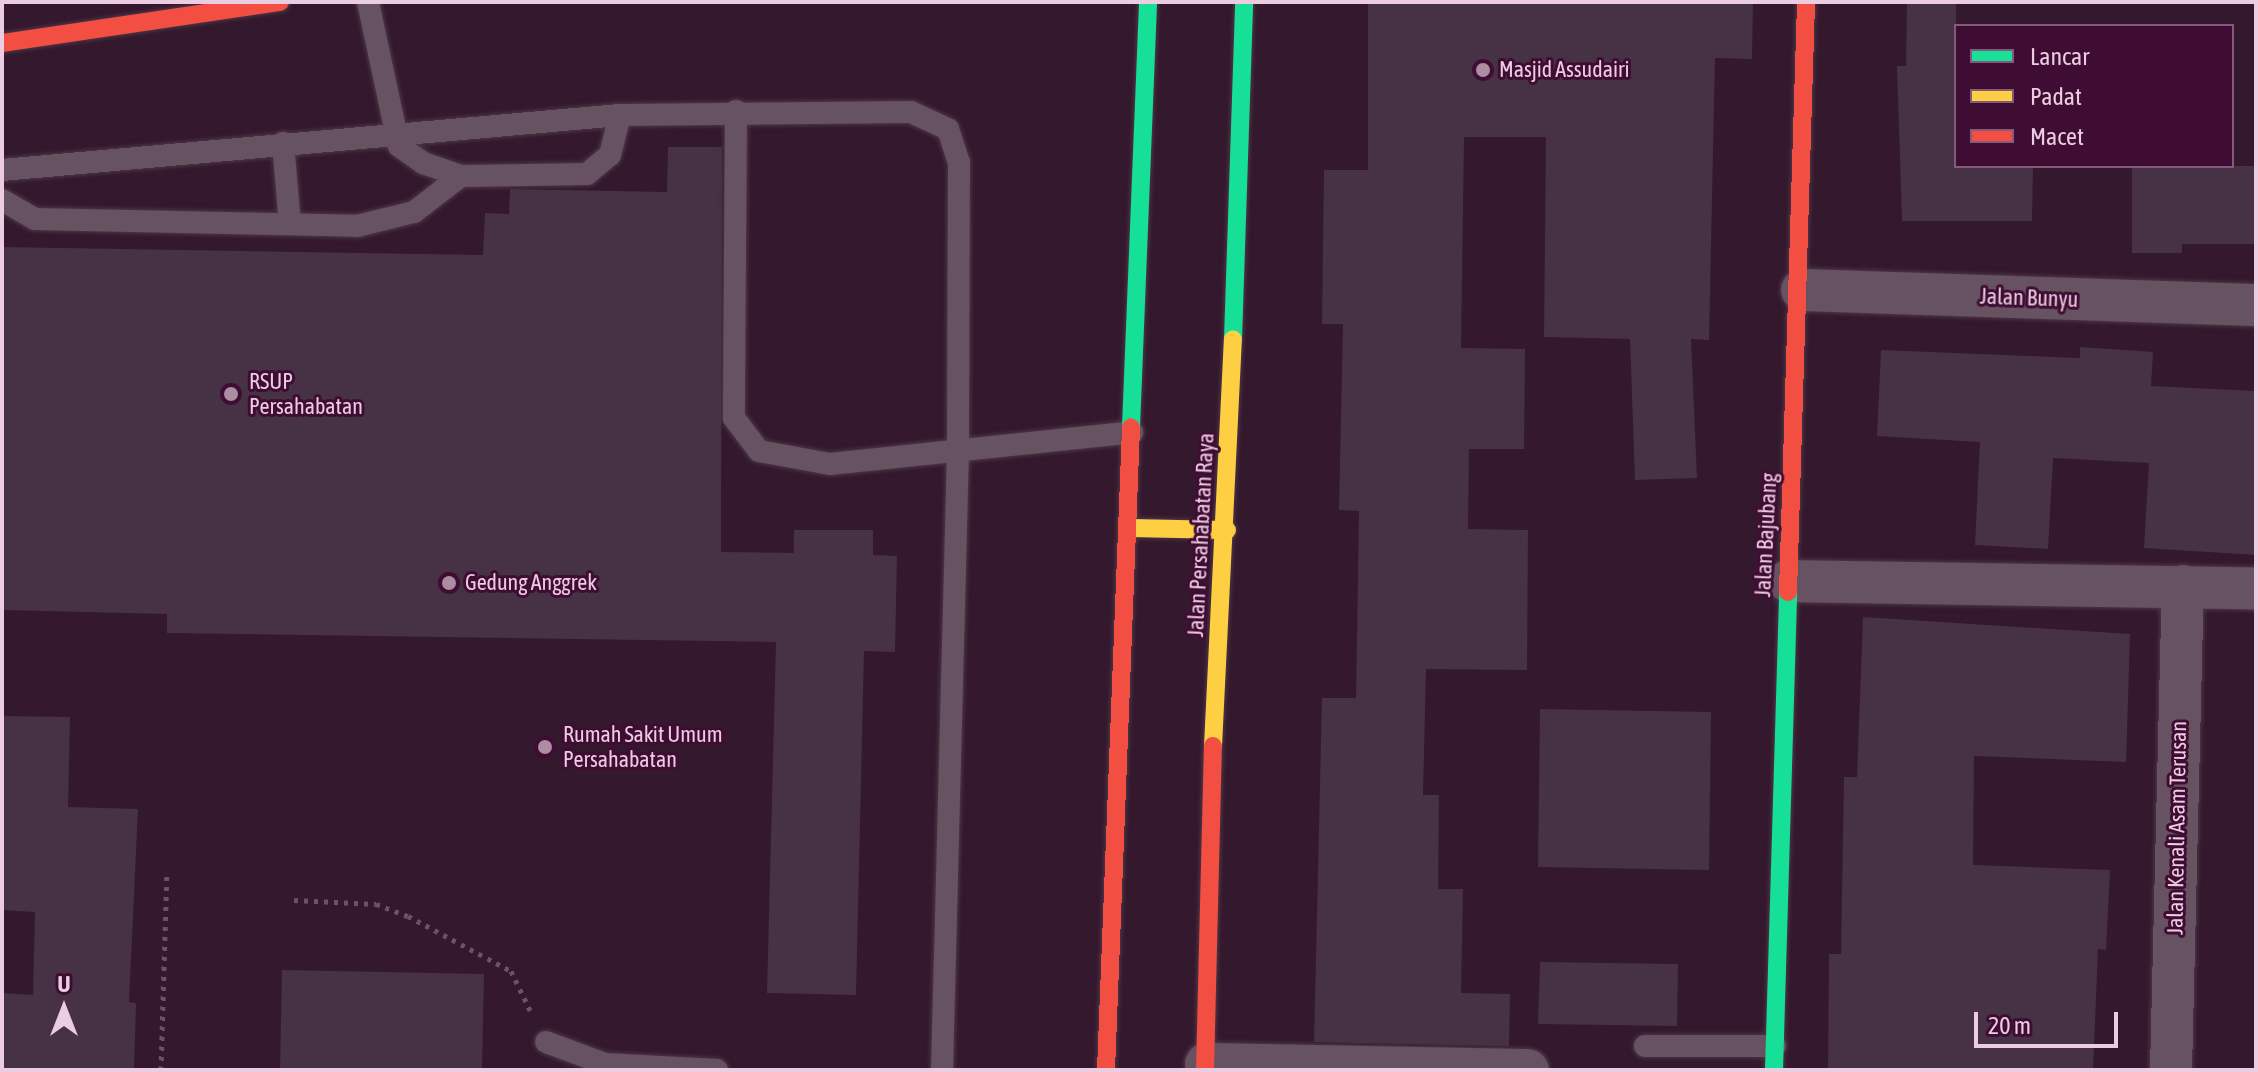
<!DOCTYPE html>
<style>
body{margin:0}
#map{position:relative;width:2258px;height:1072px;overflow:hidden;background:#34182d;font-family:"Asap Condensed",sans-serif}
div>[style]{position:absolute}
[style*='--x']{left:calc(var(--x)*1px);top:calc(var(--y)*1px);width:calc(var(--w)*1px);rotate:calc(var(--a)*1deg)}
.building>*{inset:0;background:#463244}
.path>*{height:5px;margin-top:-2.5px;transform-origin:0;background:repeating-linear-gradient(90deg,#685462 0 4px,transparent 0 10px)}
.roads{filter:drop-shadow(0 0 2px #4c3646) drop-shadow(0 0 2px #4c3646)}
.lane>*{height:22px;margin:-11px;padding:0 11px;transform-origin:11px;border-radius:11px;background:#665260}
.street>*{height:42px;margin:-21px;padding:0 21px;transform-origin:21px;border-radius:21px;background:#665260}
.fast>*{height:18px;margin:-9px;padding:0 9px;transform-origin:9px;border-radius:9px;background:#16e098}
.slow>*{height:18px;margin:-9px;padding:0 9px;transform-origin:9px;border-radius:9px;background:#ffcf43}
.jam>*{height:18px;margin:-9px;padding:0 9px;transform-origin:9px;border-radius:9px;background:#f24e42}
.dots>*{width:22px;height:22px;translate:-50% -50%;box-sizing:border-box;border:4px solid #3f0d33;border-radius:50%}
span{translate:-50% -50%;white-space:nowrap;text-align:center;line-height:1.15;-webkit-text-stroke:6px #3f0d33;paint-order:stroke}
.poi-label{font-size:22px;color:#eccce1}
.left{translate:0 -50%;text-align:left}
.street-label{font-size:22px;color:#eccce1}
.frame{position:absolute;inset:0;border:4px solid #eccce1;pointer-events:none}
.legend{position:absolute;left:1954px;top:24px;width:280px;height:144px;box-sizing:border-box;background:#3f0d33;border:2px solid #845979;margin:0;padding:10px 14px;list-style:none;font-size:24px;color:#eccce1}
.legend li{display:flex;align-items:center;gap:16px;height:40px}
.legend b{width:40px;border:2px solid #845979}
.north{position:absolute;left:24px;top:968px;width:80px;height:80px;-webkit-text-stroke:6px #3f0d33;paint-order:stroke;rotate:0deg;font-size:22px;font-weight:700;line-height:32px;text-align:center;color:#eccce1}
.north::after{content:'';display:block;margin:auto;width:28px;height:36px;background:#eccce1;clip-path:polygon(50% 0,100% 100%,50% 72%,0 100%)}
.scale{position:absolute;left:1974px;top:1012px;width:144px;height:36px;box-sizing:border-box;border:4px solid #eccce1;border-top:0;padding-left:10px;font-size:24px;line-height:28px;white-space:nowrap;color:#eccce1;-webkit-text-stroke:6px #3f0d33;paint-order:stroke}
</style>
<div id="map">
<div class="building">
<div style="clip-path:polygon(1368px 2px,1753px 2px,1752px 59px,1715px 58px,1709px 340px,1691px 339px,1697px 478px,1635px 480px,1630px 339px,1544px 337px,1546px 137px,1464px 137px,1461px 348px,1525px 349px,1524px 449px,1469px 449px,1468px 529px,1528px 530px,1527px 670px,1426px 669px,1423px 795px,1439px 795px,1438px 889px,1463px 889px,1461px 993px,1510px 994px,1509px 1046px,1314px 1042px,1322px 698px,1356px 698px,1359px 511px,1339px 510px,1343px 324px,1322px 324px,1324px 170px,1368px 170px)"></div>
<div style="clip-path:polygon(1907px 2px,1956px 2px,1956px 166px,2033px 166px,2032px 221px,1902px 221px,1897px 66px,1906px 66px)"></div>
<div style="clip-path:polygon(668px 147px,722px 147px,721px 552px,794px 553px,794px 530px,873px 530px,873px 555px,897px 556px,895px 652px,864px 651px,856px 995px,767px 993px,776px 642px,167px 633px,167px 614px,2px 610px,2px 247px,483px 255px,485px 213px,509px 214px,510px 189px,667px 192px)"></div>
<div style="clip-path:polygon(2132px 166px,2256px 166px,2256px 244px,2182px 244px,2182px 253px,2132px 253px)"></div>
<div style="clip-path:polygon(2080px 347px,2153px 352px,2151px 386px,2256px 391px,2256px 555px,2144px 548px,2149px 463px,2053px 458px,2048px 549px,1975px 545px,1980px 442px,1877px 436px,1881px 350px,2080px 358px)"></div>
<div style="clip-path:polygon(1863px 617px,2130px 634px,2126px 762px,1974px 756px,1973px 865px,2110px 870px,2106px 950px,2098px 949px,2093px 1070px,1828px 1070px,1829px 954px,1841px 954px,1844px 777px,1857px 777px)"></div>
<div style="clip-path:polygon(1540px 709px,1711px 712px,1709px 870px,1538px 867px)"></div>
<div style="clip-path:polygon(2px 716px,70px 717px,68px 807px,138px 809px,129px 1002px,136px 1003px,134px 1070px,2px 1070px,2px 993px,33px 995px,35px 912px,2px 910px)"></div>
<div style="clip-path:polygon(1540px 962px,1678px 964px,1677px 1026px,1538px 1024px)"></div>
<div style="clip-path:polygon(282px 970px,484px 974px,482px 1070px,280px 1070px)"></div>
</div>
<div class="path">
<div style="--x:294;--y:900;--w:82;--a:2.8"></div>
<div style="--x:376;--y:904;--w:34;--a:21"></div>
<div style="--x:408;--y:916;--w:117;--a:28.1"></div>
<div style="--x:511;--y:971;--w:46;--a:64"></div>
<div style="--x:161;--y:1070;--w:197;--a:-88.3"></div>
</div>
<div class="roads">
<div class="lane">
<div style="--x:368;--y:2;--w:147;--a:77.9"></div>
<div style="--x:399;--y:146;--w:29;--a:35"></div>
<div style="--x:423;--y:163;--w:40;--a:18.9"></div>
<div style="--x:736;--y:111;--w:307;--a:90.4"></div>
<div style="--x:734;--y:418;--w:41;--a:52.9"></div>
<div style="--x:759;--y:451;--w:72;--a:10.4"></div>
<div style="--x:830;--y:464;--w:304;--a:-6"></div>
<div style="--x:283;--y:143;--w:81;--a:85.1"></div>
<div style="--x:2;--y:170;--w:620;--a:-5.09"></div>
<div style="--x:620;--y:115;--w:291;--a:-0.6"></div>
<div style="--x:911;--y:112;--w:41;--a:24.7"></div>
<div style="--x:948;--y:129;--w:35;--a:72"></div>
<div style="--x:959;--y:162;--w:289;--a:90.2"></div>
<div style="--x:958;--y:451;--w:619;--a:91.48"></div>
<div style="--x:2;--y:200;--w:38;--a:30"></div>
<div style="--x:35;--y:219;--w:322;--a:1.2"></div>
<div style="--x:357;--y:226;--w:59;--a:-13.8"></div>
<div style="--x:414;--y:212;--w:59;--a:-37.5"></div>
<div style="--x:461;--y:176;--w:126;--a:-0.9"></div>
<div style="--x:587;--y:174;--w:30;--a:-40"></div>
<div style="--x:610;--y:155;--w:41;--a:-76"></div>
<div style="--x:546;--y:1042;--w:63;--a:20.4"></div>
<div style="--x:605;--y:1064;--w:112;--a:3.1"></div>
<div style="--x:1645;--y:1046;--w:130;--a:0"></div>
</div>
<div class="street">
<div style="--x:1802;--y:290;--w:454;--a:1.9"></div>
<div style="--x:1788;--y:581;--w:468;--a:0.9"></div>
<div style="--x:1206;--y:1064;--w:322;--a:1.1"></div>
<div style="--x:2171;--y:1070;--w:484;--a:-88.6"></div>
</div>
<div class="fast">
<div style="--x:1233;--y:339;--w:337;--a:-88.1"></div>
<div style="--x:1131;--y:427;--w:425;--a:-87.7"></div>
<div style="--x:1774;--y:1070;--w:478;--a:-88.3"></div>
</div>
<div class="slow">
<div style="--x:1129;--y:528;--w:98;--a:1.2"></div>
<div style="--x:1213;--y:746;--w:407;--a:-87.2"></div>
</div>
<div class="jam">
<div style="--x:2;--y:43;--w:281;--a:-8.4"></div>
<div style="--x:1788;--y:592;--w:590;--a:-88.25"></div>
<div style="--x:1106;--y:1070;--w:643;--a:-87.77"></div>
<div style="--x:1205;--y:1070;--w:324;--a:-88.6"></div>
</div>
</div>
<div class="dots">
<div style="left:1483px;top:70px;background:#ac8da2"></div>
<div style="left:231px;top:394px;background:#ac8da2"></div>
<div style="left:449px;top:583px;background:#ac8da2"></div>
<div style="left:545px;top:747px;background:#ac8da2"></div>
</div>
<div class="poi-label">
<span class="left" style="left:1499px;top:70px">Masjid Assudairi</span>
<span class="left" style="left:249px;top:394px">RSUP<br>Persahabatan</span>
<span class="left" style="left:465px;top:583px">Gedung Anggrek</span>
<span class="left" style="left:563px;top:747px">Rumah Sakit Umum<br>Persahabatan</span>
</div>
<div class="street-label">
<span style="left:2029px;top:298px;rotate:2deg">Jalan Bunyu</span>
<span style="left:1201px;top:535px;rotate:-87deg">Jalan Persahabatan Raya</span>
<span style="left:1766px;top:535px;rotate:-87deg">Jalan Bajubang</span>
<span style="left:2177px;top:828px;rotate:-89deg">Jalan Kenali Asam Terusan</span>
</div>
<div class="frame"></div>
<ul class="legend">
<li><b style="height:10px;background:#16e098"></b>Lancar</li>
<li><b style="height:10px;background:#ffcf43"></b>Padat</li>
<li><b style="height:10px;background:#f24e42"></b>Macet</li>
</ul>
<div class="north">U</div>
<div class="scale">20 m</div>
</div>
